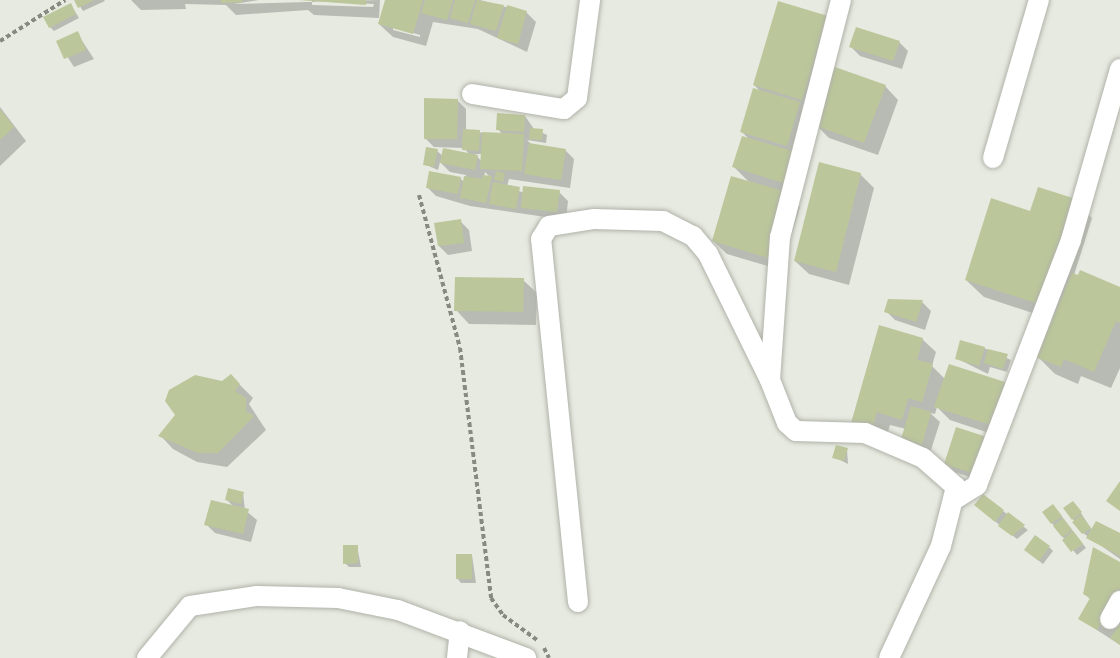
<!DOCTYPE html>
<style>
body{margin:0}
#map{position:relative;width:1120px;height:658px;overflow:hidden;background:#e7eae0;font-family:Mulish,sans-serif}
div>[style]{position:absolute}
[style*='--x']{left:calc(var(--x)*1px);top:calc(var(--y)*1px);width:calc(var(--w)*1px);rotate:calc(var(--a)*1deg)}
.shadow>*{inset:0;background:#0003}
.building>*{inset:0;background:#bbc79a}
.path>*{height:4px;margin-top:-2px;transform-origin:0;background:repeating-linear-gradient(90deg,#888a82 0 4.5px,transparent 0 7.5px)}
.roads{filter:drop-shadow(0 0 2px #b0b2a9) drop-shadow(0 0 2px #b0b2a9)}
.minor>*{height:20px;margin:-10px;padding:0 10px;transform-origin:10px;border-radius:10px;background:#fff}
span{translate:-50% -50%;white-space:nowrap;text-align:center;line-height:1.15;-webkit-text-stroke:6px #f4f7ed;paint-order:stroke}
</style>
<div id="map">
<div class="shadow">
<div style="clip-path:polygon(76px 0,104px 0,105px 1px,83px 11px)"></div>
<div style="clip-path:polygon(evenodd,131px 0,259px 0,234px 4px,380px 0,379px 18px,314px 15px,308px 10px,236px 15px,226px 5px,185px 4px,186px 9px,141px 10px,131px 0,312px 1px,374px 4px,373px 7px,312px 5px,312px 1px)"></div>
<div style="clip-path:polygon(evenodd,386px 0,480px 0,527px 13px,536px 22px,527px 52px,478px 29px,433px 22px,426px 46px,393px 37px,379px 24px,386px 0,393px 27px,420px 35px,420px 37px,393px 30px,393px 27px)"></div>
<div style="clip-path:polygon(71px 5px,79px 18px,54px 31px,50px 27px)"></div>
<div style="clip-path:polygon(827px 17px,800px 158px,809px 166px,800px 196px,784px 191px,800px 207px,781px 270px,727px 254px,713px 241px,750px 183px,734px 167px,750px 140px,742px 132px,762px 93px,754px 85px)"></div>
<div style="clip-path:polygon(77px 33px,94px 59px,74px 67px,58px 42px)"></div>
<div style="clip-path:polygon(899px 42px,908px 51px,902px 69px,860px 56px,851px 47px)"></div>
<div style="clip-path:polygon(885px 86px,898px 100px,878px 155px,829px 138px,816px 125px)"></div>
<div style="clip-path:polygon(evenodd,457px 100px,466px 109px,466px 131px,503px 135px,498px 129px,525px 116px,534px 129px,547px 135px,546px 143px,527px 140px,532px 145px,565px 150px,574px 159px,570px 188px,509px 179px,507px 186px,524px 193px,559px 192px,568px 201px,566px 220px,470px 206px,436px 196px,427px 187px,460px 178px,464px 182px,466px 175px,450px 172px,440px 162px,438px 170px,424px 164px,437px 151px,443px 156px,470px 155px,464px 148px,434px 147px,425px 138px,457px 100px,475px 154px,483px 154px,482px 162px,475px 154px,457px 100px,485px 172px,491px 178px,484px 178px,485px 172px)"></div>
<div style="clip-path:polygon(0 107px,26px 141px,0 166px)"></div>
<div style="clip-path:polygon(860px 174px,874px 188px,849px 285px,809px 274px,795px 261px)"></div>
<div style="clip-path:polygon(1075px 201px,1092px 218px,1074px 275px,1120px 288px,1120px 368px,1111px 388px,1081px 376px,1078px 384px,1055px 374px,1038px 357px,1054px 320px,984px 297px,966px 280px,1031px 212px)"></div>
<div style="clip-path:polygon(460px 221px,469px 230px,472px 251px,448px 255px,439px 246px)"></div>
<div style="clip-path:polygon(523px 280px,537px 293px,536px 325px,469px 324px,456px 310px)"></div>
<div style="clip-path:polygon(922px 302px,931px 311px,925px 330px,895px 320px,886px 311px)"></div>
<div style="clip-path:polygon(922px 339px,936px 352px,932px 366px,945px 379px,950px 366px,1005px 383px,1018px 397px,1004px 438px,950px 420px,937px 407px,935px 414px,930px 413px,940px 422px,930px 453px,903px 439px,906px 429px,890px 425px,885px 441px,853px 423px)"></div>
<div style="clip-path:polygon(984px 348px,1011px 360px,1007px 372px,990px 367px,988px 374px,956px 358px)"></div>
<div style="clip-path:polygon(231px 376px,253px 398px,249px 404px,266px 430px,227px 467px,197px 462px,173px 449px,160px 435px,176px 415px)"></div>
<div style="clip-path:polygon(998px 448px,987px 483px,955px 472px,946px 463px)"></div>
<div style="clip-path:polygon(847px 449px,848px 464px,834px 457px)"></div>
<div style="clip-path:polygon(243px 493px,245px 510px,257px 520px,251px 542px,215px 533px,206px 524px,234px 507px,227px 500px)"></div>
<div style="clip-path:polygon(1077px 507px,1092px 530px,1120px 535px,1120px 559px,1083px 533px,1065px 508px)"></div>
<div style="clip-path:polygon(980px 509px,1003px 511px,1028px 530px,1017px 539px)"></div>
<div style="clip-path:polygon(1057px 510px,1086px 548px,1077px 555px,1044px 513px)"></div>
<div style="clip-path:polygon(357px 546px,361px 567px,349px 567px,345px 563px)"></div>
<div style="clip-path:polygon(1049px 547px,1053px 551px,1043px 564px,1030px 554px)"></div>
<div style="clip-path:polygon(472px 555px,476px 583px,461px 583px,457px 578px)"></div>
<div style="clip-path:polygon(1120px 564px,1120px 645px,1080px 619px,1091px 600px,1085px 594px)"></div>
</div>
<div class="building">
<div style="clip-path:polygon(74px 0,94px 0,78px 8px)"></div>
<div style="clip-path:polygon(221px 0,242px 0,242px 2px,221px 3px)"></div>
<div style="clip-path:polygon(299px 0,366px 0,366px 5px)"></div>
<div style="clip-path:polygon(385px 0,423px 0,413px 34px,378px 24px)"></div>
<div style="clip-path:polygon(425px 0,453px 0,447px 20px,421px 13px)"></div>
<div style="clip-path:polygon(455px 0,475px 0,468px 23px,450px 18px)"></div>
<div style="clip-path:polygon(477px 0,504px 5px,496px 31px,470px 24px)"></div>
<div style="clip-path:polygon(778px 1px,828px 16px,802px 100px,753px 85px)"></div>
<div style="clip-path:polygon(71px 3px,76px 14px,49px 28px,43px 17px)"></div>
<div style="clip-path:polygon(507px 5px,527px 11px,518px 44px,497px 38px)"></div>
<div style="clip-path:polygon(856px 27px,900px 41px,893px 61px,849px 47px)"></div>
<div style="clip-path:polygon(78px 31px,86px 50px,64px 59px,56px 41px)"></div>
<div style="clip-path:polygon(835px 67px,886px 85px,864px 143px,814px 125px)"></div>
<div style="clip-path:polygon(753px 88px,800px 102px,787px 146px,740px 132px)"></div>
<div style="clip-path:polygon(424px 98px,458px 99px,457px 139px,424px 139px)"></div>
<div style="clip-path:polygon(0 109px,14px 127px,0 140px)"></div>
<div style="clip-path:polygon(497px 113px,525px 115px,524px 132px,496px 130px)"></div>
<div style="clip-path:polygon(530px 128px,543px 129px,542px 140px,529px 139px)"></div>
<div style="clip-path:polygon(463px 129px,480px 130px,479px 151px,462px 150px)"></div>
<div style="clip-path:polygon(482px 132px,524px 134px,522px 171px,480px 169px)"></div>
<div style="clip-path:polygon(742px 136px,796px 152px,787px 184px,732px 167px)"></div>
<div style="clip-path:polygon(529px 143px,566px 149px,561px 180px,524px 174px)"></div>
<div style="clip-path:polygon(426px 147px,438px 149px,434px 167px,423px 165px)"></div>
<div style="clip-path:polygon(443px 148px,478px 155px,475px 170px,440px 163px)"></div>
<div style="clip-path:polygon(819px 162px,861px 173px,836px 272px,794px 261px)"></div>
<div style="clip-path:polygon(429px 171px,461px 177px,458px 194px,426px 188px)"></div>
<div style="clip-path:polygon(496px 171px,505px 173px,503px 182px,494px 180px)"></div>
<div style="clip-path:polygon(483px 175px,492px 176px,486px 203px,460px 198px,464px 176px,482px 179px)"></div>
<div style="clip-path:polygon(731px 176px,787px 192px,768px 258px,712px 241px)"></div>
<div style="clip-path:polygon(493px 182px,520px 187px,516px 209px,489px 204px)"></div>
<div style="clip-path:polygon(523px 186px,560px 190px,557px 212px,521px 208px)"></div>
<div style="clip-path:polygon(1038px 187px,1076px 199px,1042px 305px,965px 280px,991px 198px,1030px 211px)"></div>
<div style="clip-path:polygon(461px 219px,464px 243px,438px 246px,434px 223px)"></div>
<div style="clip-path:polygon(1080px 270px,1120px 287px,1120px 323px,1116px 321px,1094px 372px,1064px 359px,1061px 367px,1036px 357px,1072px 273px,1078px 275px)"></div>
<div style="clip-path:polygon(455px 277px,524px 278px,523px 312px,454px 311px)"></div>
<div style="clip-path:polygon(888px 299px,923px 300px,916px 322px,884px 312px)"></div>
<div style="clip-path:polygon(879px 325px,923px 338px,917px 360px,933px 364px,922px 402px,908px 398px,902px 420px,877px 412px,872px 429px,851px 423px)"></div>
<div style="clip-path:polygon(960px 340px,985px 347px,979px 366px,955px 359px)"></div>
<div style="clip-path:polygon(988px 349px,1008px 354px,1003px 369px,984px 363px)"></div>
<div style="clip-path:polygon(949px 364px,1005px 382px,991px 425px,934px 407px)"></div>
<div style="clip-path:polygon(231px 374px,240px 384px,235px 391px,246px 398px,246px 411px,254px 416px,218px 453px,198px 453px,158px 436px,175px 415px,165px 401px,169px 390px,195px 375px,222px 381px)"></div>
<div style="clip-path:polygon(911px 406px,931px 412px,922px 445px,901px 439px)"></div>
<div style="clip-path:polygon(956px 427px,990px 438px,978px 475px,944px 464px)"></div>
<div style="clip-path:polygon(836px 445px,848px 448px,844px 461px,832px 458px)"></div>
<div style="clip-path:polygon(1120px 481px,1120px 511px,1106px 501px)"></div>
<div style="clip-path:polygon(228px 488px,244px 492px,241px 504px,225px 500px)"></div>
<div style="clip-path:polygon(983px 494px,1004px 510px,995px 522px,974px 505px)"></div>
<div style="clip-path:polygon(211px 500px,249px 509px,243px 534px,204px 525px)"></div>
<div style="clip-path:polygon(1073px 501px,1082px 512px,1072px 520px,1063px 508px)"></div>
<div style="clip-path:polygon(1053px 504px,1062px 516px,1051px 524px,1042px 512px)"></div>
<div style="clip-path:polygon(1008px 512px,1025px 525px,1012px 536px,998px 526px)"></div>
<div style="clip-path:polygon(1081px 515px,1091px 528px,1082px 534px,1072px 522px)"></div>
<div style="clip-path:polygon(1063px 518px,1072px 530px,1062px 537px,1053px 526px)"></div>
<div style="clip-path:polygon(1096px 521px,1120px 533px,1120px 556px,1086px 538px)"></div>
<div style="clip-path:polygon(1073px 531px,1083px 544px,1071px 552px,1062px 540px)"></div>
<div style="clip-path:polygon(1035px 535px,1050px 546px,1039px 561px,1024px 550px)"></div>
<div style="clip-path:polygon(343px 545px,358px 545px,358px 563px,343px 564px)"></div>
<div style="clip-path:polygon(1093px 547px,1120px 562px,1120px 590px,1097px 630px,1078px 619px,1090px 598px,1083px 594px)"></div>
<div style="clip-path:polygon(456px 554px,472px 554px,472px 579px,456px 579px)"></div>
<div style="clip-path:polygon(1120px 624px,1120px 645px,1110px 638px)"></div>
</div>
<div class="path">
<div style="--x:0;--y:41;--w:77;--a:-32.2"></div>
<div style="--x:419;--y:195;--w:158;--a:75"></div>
<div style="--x:460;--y:348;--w:252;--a:82.9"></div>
<div style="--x:491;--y:598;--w:21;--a:55"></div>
<div style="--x:503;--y:615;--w:42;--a:36.3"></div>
<div style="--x:544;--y:648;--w:11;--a:63"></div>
</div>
<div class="roads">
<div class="minor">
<div style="--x:841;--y:0;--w:245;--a:104.4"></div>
<div style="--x:780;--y:237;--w:143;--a:94"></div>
<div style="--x:770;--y:380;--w:46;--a:68.4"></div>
<div style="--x:787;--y:423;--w:12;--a:42"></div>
<div style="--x:796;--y:431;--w:69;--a:1.7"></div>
<div style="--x:865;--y:433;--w:63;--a:23.3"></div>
<div style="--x:923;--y:458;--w:44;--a:41.3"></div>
<div style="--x:956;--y:487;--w:61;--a:104.3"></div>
<div style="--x:941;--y:546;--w:123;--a:114.9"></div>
<div style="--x:472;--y:94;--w:93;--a:9.3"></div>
<div style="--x:564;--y:109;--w:17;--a:-40"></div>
<div style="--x:577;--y:98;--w:99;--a:-82.4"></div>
<div style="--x:993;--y:158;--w:165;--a:-73.8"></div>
<div style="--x:955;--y:499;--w:26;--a:-32"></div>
<div style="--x:977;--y:485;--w:262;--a:-69"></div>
<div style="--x:1071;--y:240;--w:178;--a:-74"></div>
<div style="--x:578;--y:602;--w:365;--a:-95.8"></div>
<div style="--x:541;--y:239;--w:15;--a:-58"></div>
<div style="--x:549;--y:226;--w:46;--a:-8.8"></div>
<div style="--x:594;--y:219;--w:69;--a:1.7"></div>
<div style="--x:663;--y:221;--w:34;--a:27"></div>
<div style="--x:693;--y:236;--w:23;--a:50"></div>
<div style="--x:708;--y:254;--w:138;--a:63.8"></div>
<div style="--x:1110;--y:619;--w:21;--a:-61"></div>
<div style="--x:147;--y:658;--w:67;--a:-50.4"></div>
<div style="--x:190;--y:606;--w:68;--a:-8.5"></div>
<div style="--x:257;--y:596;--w:81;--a:1.4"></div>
<div style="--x:338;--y:598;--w:61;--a:11.3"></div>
<div style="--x:398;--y:610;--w:137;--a:20.6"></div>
<div style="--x:457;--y:658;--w:27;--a:-84"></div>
</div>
</div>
</div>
